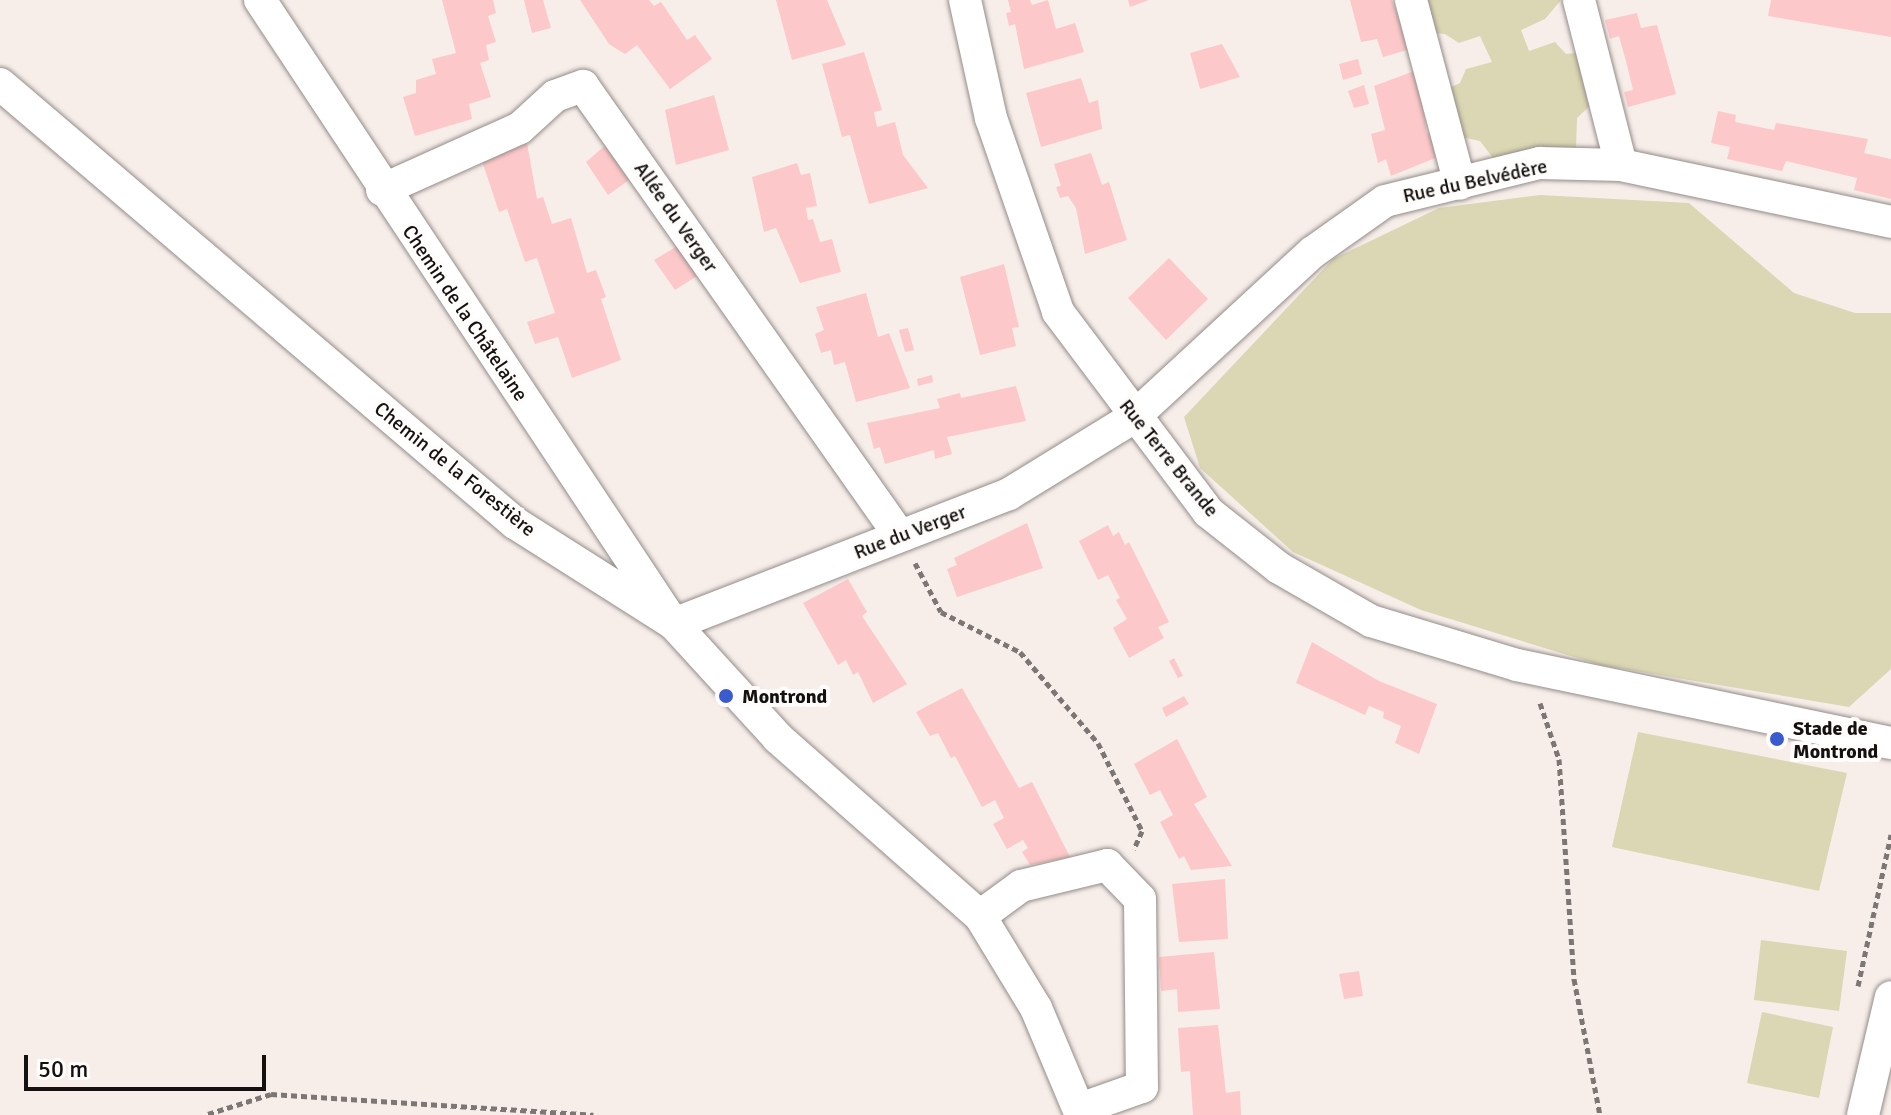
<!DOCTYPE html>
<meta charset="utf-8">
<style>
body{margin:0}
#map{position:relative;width:1891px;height:1115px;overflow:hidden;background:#f7eeea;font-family:Signika,sans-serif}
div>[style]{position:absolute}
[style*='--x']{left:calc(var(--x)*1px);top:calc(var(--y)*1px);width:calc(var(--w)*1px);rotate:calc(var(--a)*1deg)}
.green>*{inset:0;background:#dbd6b3}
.building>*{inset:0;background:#fdc8c9}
.path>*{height:5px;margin-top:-2.5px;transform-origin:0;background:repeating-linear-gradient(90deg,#7c7774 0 6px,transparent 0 10px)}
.roads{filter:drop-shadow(0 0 2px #948c89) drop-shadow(0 0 2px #948c89)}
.minor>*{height:32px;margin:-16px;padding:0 16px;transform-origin:16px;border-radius:16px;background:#fff}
.dots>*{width:22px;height:22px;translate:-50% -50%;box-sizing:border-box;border:4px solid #fffdfc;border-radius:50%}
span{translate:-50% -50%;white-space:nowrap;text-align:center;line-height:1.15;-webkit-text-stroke:8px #fffdfc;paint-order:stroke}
.street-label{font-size:20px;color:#141110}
.poi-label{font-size:20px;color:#141110;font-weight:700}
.left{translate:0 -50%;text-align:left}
.scale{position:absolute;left:24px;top:1055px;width:242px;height:36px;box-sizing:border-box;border:4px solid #141110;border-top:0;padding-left:10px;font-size:24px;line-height:28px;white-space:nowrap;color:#141110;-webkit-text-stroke:6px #fffdfc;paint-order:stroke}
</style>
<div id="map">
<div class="green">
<div style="clip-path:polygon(1417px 0,1561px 0,1545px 19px,1521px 30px,1529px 51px,1555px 42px,1566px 54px,1587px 52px,1596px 100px,1577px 118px,1576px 149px,1536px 149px,1493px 158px,1480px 141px,1457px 136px,1445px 90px,1460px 83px,1466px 69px,1492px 62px,1480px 36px,1459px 43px,1445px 34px,1427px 32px)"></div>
<div style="clip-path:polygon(1540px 195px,1689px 203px,1794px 293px,1855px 313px,1891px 313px,1891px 669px,1849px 707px,1600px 665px,1421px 610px,1293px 552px,1200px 468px,1184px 417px,1333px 259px,1439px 208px)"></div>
<div style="clip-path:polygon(1638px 732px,1847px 773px,1819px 891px,1612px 847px)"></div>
<div style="clip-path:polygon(1761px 940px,1847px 951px,1839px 1011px,1754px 1000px)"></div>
<div style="clip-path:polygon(1762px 1012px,1833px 1027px,1819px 1098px,1747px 1083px)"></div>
</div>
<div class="building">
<div style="clip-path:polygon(442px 0,493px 0,496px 13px,488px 16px,496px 42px,486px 45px,489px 60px,480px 63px,491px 97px,469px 104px,472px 119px,415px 136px,403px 97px,416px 93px,416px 80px,436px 74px,432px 59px,456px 53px)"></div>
<div style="clip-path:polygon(524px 0,543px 0,551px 28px,532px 33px)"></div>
<div style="clip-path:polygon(580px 0,649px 0,654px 6px,661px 2px,687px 40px,695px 35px,712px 59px,670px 89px,637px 45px,625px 54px,609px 44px)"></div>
<div style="clip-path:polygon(776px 0,827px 0,846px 45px,792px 60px)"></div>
<div style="clip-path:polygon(1008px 0,1030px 0,1032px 5px,1048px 0,1056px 29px,1075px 23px,1084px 52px,1024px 69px,1015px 24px,1009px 26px,1006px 13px,1011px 12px)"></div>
<div style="clip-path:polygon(1128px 0,1149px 0,1130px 7px)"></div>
<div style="clip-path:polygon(1350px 0,1392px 0,1410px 49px,1383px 57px,1377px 39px,1361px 42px)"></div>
<div style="clip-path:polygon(1771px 0,1891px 0,1891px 37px,1768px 16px)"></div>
<div style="clip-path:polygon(1637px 13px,1641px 28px,1657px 25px,1676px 94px,1628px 107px,1624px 92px,1633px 90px,1627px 65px,1619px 36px,1610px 39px,1605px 20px)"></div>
<div style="clip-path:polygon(1222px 44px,1240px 77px,1200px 89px,1190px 53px)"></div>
<div style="clip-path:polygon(864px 52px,882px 110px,874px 112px,877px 127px,895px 122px,903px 155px,928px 188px,869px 204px,850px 135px,842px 137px,822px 64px)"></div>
<div style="clip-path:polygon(1358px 59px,1362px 74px,1343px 80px,1339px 64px)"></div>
<div style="clip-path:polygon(1417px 70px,1427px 134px,1433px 132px,1440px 156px,1391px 176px,1386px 159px,1378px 163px,1371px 134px,1385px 130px,1374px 86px)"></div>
<div style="clip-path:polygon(1081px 78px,1089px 103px,1098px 100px,1102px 129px,1041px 147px,1026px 93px)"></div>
<div style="clip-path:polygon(1364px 85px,1369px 104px,1354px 108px,1348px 91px)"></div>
<div style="clip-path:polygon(714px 95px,729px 150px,676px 165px,665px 110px)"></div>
<div style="clip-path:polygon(1718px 111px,1736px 115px,1735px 122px,1774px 130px,1776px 123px,1868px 139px,1864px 153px,1891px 159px,1891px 199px,1854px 190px,1857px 178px,1786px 161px,1782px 171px,1727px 159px,1730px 147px,1711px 143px)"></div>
<div style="clip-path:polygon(527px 143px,537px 199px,543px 197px,552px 224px,571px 218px,587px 273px,596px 270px,606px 297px,601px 299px,621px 360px,572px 378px,558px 337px,535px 344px,527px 322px,555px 313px,537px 258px,525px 262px,507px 209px,499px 212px,481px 158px)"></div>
<div style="clip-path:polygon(607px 144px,632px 178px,608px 195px,586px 162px)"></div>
<div style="clip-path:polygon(1091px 153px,1102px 185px,1109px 182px,1127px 240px,1085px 254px,1076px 208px,1068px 196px,1060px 198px,1056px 187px,1061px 186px,1054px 164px)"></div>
<div style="clip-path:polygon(797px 163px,801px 175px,810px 173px,817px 206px,806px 208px,808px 220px,813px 219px,820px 242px,832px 239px,841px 272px,800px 283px,776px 228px,764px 232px,752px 177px)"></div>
<div style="clip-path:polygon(679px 245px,700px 274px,675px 290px,654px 260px)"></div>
<div style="clip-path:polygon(1169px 258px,1208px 299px,1166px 340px,1128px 298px)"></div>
<div style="clip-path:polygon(1004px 264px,1019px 327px,1012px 328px,1016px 346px,980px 355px,960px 277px)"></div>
<div style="clip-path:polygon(866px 293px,878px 337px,889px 333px,910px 388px,856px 402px,845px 362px,834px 365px,831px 350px,821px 353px,815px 334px,824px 330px,816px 307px)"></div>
<div style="clip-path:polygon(908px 328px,914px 350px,905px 352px,899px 330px)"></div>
<div style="clip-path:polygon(932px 375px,933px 382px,918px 386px,917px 379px)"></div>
<div style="clip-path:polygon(1016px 386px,1026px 421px,947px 437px,952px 454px,935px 459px,934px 450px,885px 464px,880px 447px,874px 449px,867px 423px,940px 408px,937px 399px,960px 393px,961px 398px)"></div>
<div style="clip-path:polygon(1027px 523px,1043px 568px,957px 597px,947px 569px,957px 565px,954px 558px)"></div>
<div style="clip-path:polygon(1108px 525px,1113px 536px,1119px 532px,1125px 545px,1129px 542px,1169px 622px,1158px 627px,1164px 638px,1129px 658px,1113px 628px,1127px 619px,1116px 600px,1120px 598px,1108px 575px,1098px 580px,1079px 541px)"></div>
<div style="clip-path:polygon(848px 579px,867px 612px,862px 616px,907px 684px,873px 703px,858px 672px,853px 675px,846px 660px,838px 665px,803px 603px)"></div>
<div style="clip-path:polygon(1312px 642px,1379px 681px,1437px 704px,1419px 754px,1395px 743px,1401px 726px,1383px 718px,1384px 712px,1369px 706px,1365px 715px,1296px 683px)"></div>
<div style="clip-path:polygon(1174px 658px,1183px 676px,1178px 678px,1169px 661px)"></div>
<div style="clip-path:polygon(962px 688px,1019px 788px,1032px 782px,1070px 857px,1030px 865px,1022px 852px,1028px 848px,1023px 840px,1007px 849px,993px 824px,1004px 818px,995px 800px,982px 807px,955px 756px,951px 758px,938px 733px,930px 736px,916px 712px)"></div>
<div style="clip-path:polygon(1184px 696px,1189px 704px,1166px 717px,1162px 708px)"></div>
<div style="clip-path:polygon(1177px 739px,1207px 797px,1194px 804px,1232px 866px,1191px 870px,1184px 856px,1179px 859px,1160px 822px,1173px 815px,1160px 790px,1150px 795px,1134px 764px)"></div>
<div style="clip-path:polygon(1225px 879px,1228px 939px,1179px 942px,1172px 884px)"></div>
<div style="clip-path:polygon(1214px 952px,1220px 1009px,1178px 1012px,1177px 989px,1161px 991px,1159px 957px)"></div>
<div style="clip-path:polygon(1359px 971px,1363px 996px,1344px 999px,1339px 974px)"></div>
<div style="clip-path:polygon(1218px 1025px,1226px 1093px,1240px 1091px,1241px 1115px,1193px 1115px,1190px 1071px,1181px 1072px,1178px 1028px)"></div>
</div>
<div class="path">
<div style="--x:915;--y:563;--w:55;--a:62"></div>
<div style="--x:941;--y:612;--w:89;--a:26.9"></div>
<div style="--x:1020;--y:652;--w:120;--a:49.4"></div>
<div style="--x:1098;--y:743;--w:98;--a:63.4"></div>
<div style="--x:1142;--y:831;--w:20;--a:114"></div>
<div style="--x:1540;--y:703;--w:59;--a:71.3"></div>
<div style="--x:1559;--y:759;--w:221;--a:86.1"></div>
<div style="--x:1574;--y:979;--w:138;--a:79.2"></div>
<div style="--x:1858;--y:986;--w:155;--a:-77.7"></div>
<div style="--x:208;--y:1114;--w:66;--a:-17.6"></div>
<div style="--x:271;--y:1094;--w:323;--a:3.7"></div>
</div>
<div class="roads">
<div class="minor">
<div style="--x:260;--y:0;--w:737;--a:56.46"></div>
<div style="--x:965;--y:0;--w:121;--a:77.6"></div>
<div style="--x:991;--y:118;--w:205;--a:70.9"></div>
<div style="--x:1058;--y:312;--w:250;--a:53.1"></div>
<div style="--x:1208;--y:512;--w:90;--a:38.3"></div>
<div style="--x:1279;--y:568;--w:106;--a:29.9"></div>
<div style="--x:1371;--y:621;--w:152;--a:16.8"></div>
<div style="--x:1517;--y:665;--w:382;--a:11.8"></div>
<div style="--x:1411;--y:0;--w:190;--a:75.1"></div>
<div style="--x:1579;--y:0;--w:170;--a:75.7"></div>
<div style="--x:0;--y:84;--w:677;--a:40.45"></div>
<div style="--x:515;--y:523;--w:188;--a:32.4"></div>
<div style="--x:674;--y:624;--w:154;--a:47.6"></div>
<div style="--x:778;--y:738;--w:269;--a:41.4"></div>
<div style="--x:980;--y:916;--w:108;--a:58.7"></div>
<div style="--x:1036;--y:1008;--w:116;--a:67.2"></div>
<div style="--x:382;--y:190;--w:151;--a:-24.2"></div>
<div style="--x:520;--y:128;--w:47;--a:-42.4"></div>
<div style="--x:555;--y:96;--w:30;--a:-20"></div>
<div style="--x:583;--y:86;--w:550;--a:54.84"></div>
<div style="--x:674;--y:624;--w:359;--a:-21.2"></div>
<div style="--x:1009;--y:494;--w:147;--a:-31.6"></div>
<div style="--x:1134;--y:417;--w:243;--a:-42.7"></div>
<div style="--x:1313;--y:252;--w:88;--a:-35.3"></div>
<div style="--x:1385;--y:201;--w:160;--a:-13.8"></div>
<div style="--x:1540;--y:163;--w:81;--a:1.4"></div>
<div style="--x:1621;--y:165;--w:276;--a:11.9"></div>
<div style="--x:980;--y:916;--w:51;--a:-36.2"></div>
<div style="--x:1021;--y:886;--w:89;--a:-13.7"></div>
<div style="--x:1107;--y:865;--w:47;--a:45.9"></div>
<div style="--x:1140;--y:899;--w:188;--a:89.4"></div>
<div style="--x:1142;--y:1087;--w:66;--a:160.5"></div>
<div style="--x:1863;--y:1115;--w:121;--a:-76.7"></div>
</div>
</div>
<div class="dots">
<div style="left:726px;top:696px;background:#3a5bcd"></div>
<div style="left:1777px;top:739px;background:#3a5bcd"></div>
</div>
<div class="street-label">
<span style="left:1475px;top:181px;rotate:-12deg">Rue du Belvédère</span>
<span style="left:676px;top:217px;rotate:55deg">Allée du Verger</span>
<span style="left:465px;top:313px;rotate:56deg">Chemin de la Châtelaine</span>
<span style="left:1169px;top:458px;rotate:51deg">Rue Terre Brande</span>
<span style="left:455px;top:469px;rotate:39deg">Chemin de la Forestière</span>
<span style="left:910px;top:532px;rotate:-21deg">Rue du Verger</span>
</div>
<div class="poi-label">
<span class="left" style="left:742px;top:696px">Montrond</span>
<span class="left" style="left:1793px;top:740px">Stade de<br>Montrond</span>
</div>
<div class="scale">50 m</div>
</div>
